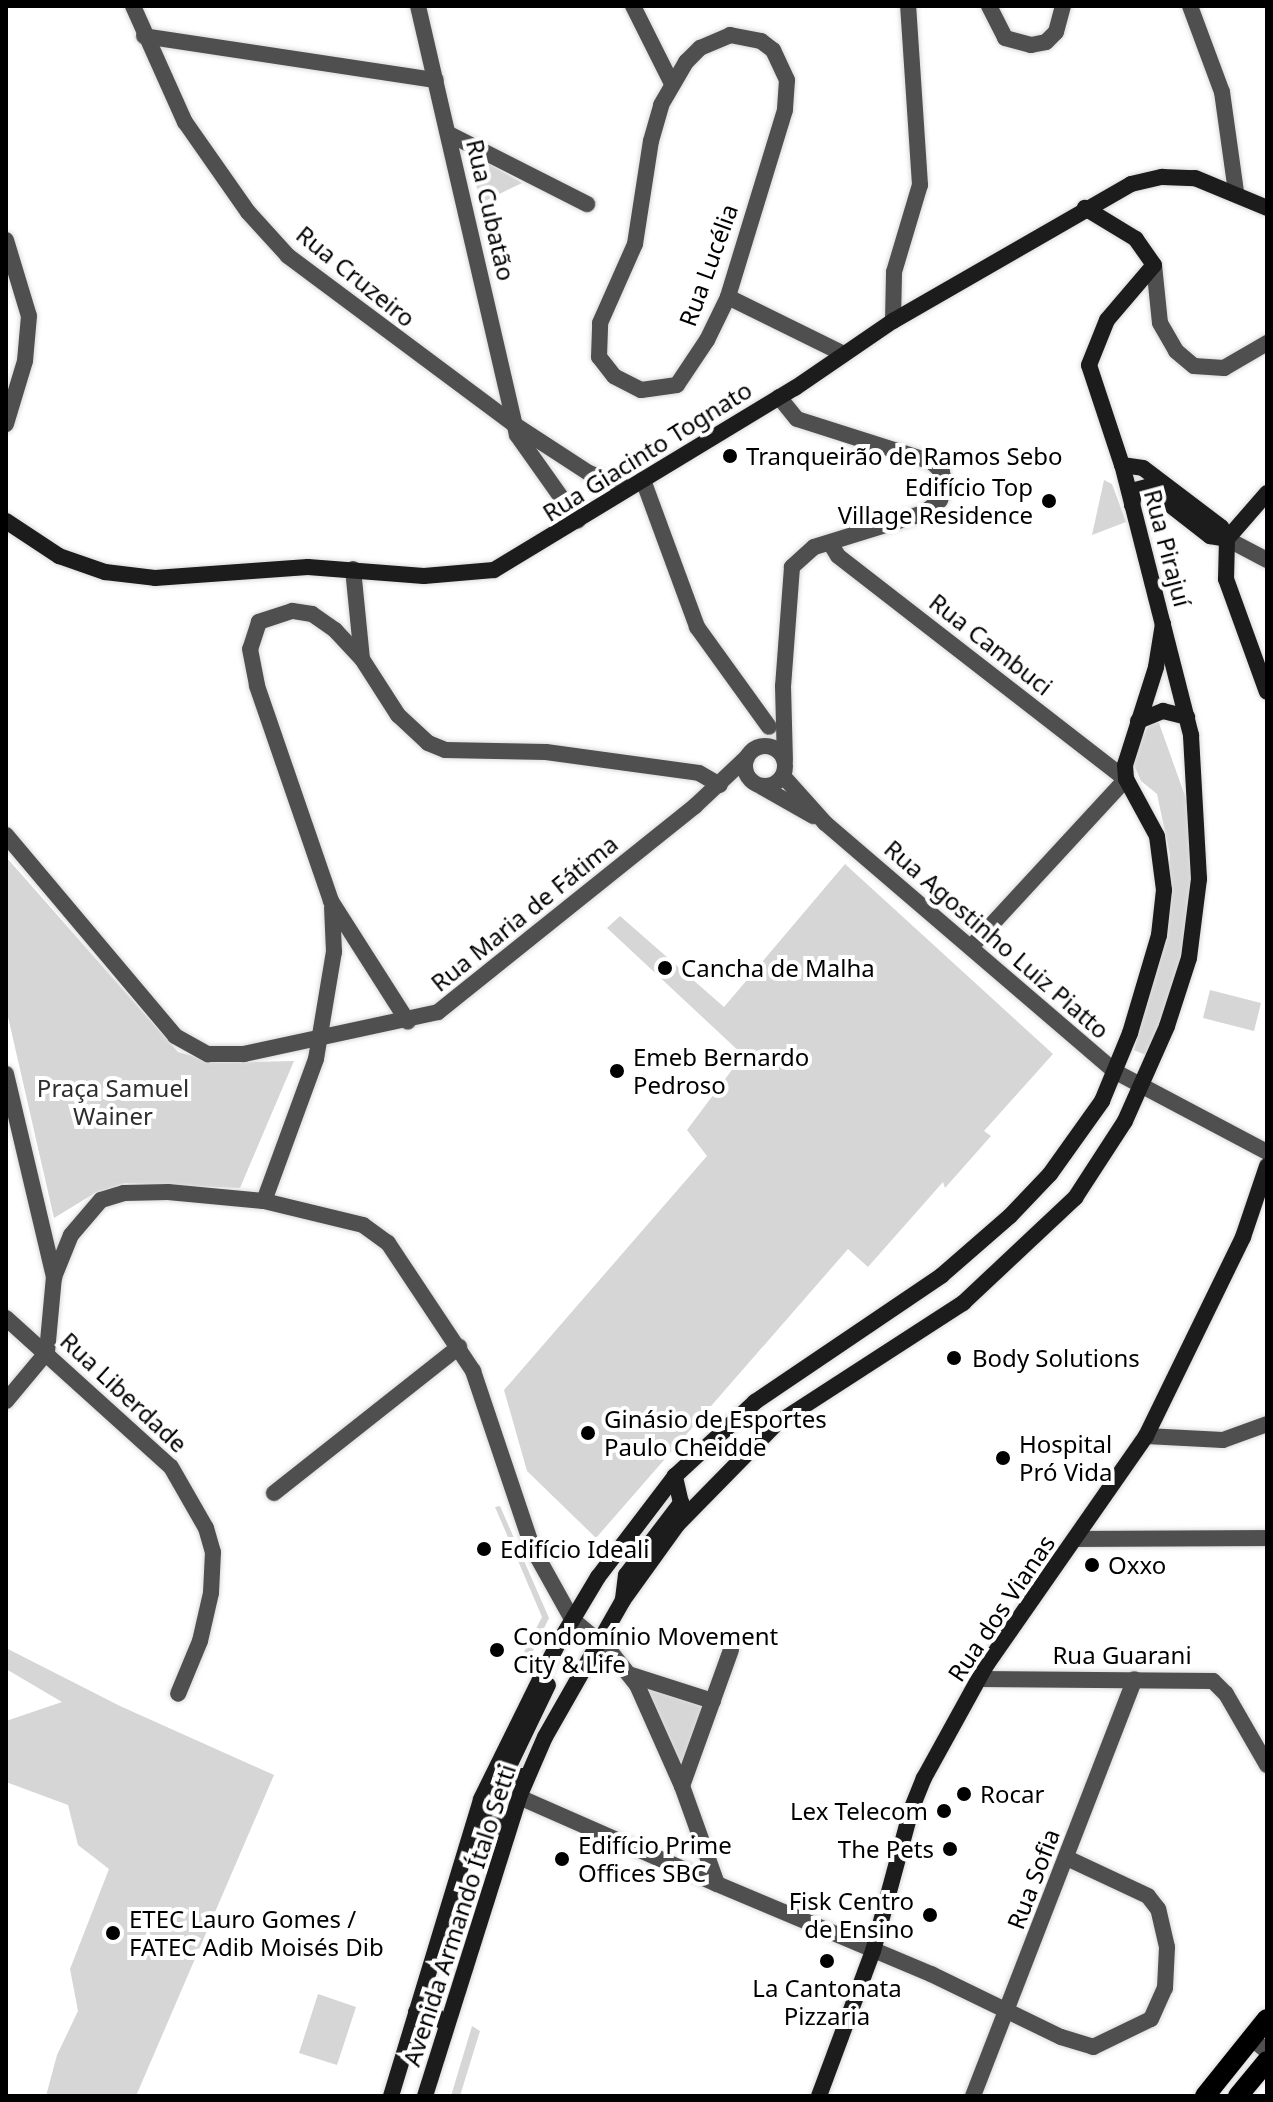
<!DOCTYPE html>
<meta charset="utf-8">
<style>
body{margin:0}
#map{position:relative;width:1273px;height:2102px;overflow:hidden;background:#fff;font-family:"Noto Sans",sans-serif}
div>[style]{position:absolute}
[style*='--x']{left:calc(var(--x)*1px);top:calc(var(--y)*1px);width:calc(var(--w)*1px);rotate:calc(var(--a)*1deg)}
.green>*{inset:0;background:#d6d6d6}
.roads{filter:drop-shadow(0 0 2px #dbdbdb) drop-shadow(0 0 2px #dbdbdb)}
.street>*{height:16px;margin:-8px;padding:0 8px;transform-origin:8px;border-radius:8px;background:#4f4f4f}
.street>.ring{margin:-8px;padding:0;box-sizing:content-box;background:none;border:16px solid #4f4f4f;border-radius:50%}
.secondary>*{height:16px;margin:-8px;padding:0 8px;transform-origin:8px;border-radius:8px;background:#1c1c1c}
.primary>*{height:20px;margin:-10px;padding:0 10px;transform-origin:10px;border-radius:10px;background:#000}
.dots>*{width:22px;height:22px;translate:-50% -50%;box-sizing:border-box;border:4px solid #fff;border-radius:50%}
span{translate:-50% -50%;white-space:nowrap;text-align:center;line-height:1.15;-webkit-text-stroke:8px #fff;paint-order:stroke}
.street-label{font-size:24px;color:#000}
.poi-label{font-size:24px;color:#000}
.left{translate:0 -50%;text-align:left}
.right{translate:-100% -50%;text-align:right}
.park-label{font-size:24px;color:#2d2d2d}
.frame{position:absolute;inset:0;border:8px solid #000;pointer-events:none}
</style>
<div id="map">
<div class="green">
<div style="clip-path:polygon(467px 151px,522px 183px,481px 203px)"></div>
<div style="clip-path:polygon(1104px 480px,1112px 484px,1126px 522px,1092px 535px)"></div>
<div style="clip-path:polygon(1151px 721px,1159px 723px,1190px 810px,1192px 882px,1178px 976px,1150px 1057px,1134px 1050px,1159px 960px,1170px 855px,1157px 794px,1141px 781px,1134px 765px,1137px 747px)"></div>
<div style="clip-path:polygon(6px 857px,178px 1052px,217px 1063px,294px 1061px,240px 1188px,125px 1183px,95px 1193px,54px 1218px,6px 1008px)"></div>
<div style="clip-path:polygon(845px 864px,1053px 1054px,984px 1131px,991px 1136px,945px 1188px,943px 1182px,868px 1267px,848px 1249px,596px 1538px,527px 1471px,504px 1390px,707px 1156px,687px 1130px,743px 1055px,607px 928px,620px 916px,724px 1007px)"></div>
<div style="clip-path:polygon(1210px 990px,1261px 1003px,1254px 1031px,1203px 1018px)"></div>
<div style="clip-path:polygon(500px 1506px,549px 1618px,531px 1655px,524px 1652px,542px 1617px,495px 1507px)"></div>
<div style="clip-path:polygon(6px 1648px,120px 1706px,274px 1775px,136px 2096px,46px 2096px,57px 2055px,78px 2011px,70px 1969px,109px 1869px,78px 1845px,68px 1805px,6px 1782px,6px 1721px,62px 1702px,6px 1669px)"></div>
<div style="clip-path:polygon(638px 1684px,711px 1703px,679px 1776px)"></div>
<div style="clip-path:polygon(318px 1994px,356px 2007px,337px 2065px,299px 2053px)"></div>
<div style="clip-path:polygon(472px 2026px,480px 2031px,460px 2096px,451px 2096px)"></div>
</div>
<div class="roads">
<div class="street">
<div style="--x:133;--y:6;--w:127;--a:65.9"></div>
<div style="--x:185;--y:122;--w:110;--a:55"></div>
<div style="--x:248;--y:212;--w:59;--a:47.7"></div>
<div style="--x:288;--y:256;--w:283;--a:36.7"></div>
<div style="--x:515;--y:425;--w:88;--a:33"></div>
<div style="--x:589;--y:473;--w:41;--a:21.5"></div>
<div style="--x:418;--y:6;--w:440;--a:77"></div>
<div style="--x:517;--y:435;--w:105;--a:54.7"></div>
<div style="--x:633;--y:6;--w:87;--a:63.4"></div>
<div style="--x:989;--y:6;--w:36;--a:63"></div>
<div style="--x:1005;--y:38;--w:27;--a:15"></div>
<div style="--x:1031;--y:45;--w:15;--a:-11"></div>
<div style="--x:1046;--y:42;--w:14;--a:-45"></div>
<div style="--x:1056;--y:32;--w:27;--a:-75"></div>
<div style="--x:1190;--y:6;--w:92;--a:69.6"></div>
<div style="--x:1222;--y:92;--w:101;--a:82"></div>
<div style="--x:730;--y:35;--w:32;--a:11"></div>
<div style="--x:761;--y:41;--w:15;--a:37"></div>
<div style="--x:773;--y:50;--w:33;--a:65"></div>
<div style="--x:787;--y:80;--w:30;--a:94"></div>
<div style="--x:785;--y:110;--w:195;--a:107"></div>
<div style="--x:728;--y:297;--w:48;--a:116"></div>
<div style="--x:707;--y:340;--w:54;--a:123.7"></div>
<div style="--x:677;--y:385;--w:36;--a:172"></div>
<div style="--x:641;--y:390;--w:30;--a:-153"></div>
<div style="--x:614;--y:376;--w:24;--a:-128"></div>
<div style="--x:599;--y:357;--w:34;--a:-88"></div>
<div style="--x:600;--y:323;--w:86;--a:-66.1"></div>
<div style="--x:635;--y:244;--w:104;--a:-81.2"></div>
<div style="--x:651;--y:141;--w:37;--a:-74"></div>
<div style="--x:661;--y:105;--w:50;--a:-59.8"></div>
<div style="--x:686;--y:62;--w:20;--a:-45"></div>
<div style="--x:700;--y:48;--w:33;--a:-23"></div>
<div style="--x:144;--y:36;--w:295;--a:8.6"></div>
<div style="--x:449;--y:134;--w:155;--a:26.9"></div>
<div style="--x:6;--y:240;--w:79;--a:73.2"></div>
<div style="--x:29;--y:316;--w:45;--a:95.1"></div>
<div style="--x:25;--y:361;--w:66;--a:106.8"></div>
<div style="--x:1154;--y:265;--w:58;--a:84.1"></div>
<div style="--x:1160;--y:323;--w:32;--a:60"></div>
<div style="--x:1176;--y:351;--w:23;--a:40"></div>
<div style="--x:1194;--y:366;--w:30;--a:4"></div>
<div style="--x:1224;--y:368;--w:50;--a:-30.2"></div>
<div style="--x:728;--y:297;--w:129;--a:26.2"></div>
<div style="--x:893;--y:321;--w:49;--a:-88.8"></div>
<div style="--x:894;--y:272;--w:91;--a:-73.4"></div>
<div style="--x:920;--y:185;--w:179;--a:-93.8"></div>
<div style="--x:779;--y:397;--w:28;--a:51"></div>
<div style="--x:797;--y:419;--w:142;--a:17.7"></div>
<div style="--x:932;--y:462;--w:14;--a:45"></div>
<div style="--x:942;--y:472;--w:15;--a:79"></div>
<div style="--x:945;--y:487;--w:14;--a:111"></div>
<div style="--x:940;--y:500;--w:21;--a:141"></div>
<div style="--x:924;--y:513;--w:115;--a:162.8"></div>
<div style="--x:814;--y:547;--w:30;--a:138"></div>
<div style="--x:792;--y:567;--w:119;--a:94.3"></div>
<div style="--x:783;--y:686;--w:74;--a:88.5"></div>
<div style="--x:643;--y:480;--w:157;--a:69.8"></div>
<div style="--x:697;--y:627;--w:123;--a:54.2"></div>
<div style="--x:1227;--y:539;--w:45;--a:27.7"></div>
<div style="--x:830;--y:543;--w:15;--a:58"></div>
<div style="--x:838;--y:556;--w:364;--a:37.8"></div>
<div style="--x:1126;--y:779;--w:229;--a:132.7"></div>
<div style="--x:353;--y:569;--w:90;--a:84.3"></div>
<div style="--x:362;--y:659;--w:67;--a:57.3"></div>
<div style="--x:398;--y:715;--w:41;--a:43"></div>
<div style="--x:428;--y:743;--w:18;--a:22"></div>
<div style="--x:445;--y:750;--w:101;--a:1.1"></div>
<div style="--x:546;--y:752;--w:154;--a:7.8"></div>
<div style="--x:699;--y:773;--w:24;--a:30"></div>
<div style="--x:362;--y:659;--w:40;--a:-133"></div>
<div style="--x:335;--y:630;--w:28;--a:-145"></div>
<div style="--x:312;--y:614;--w:20;--a:-171"></div>
<div style="--x:292;--y:611;--w:35;--a:162"></div>
<div style="--x:259;--y:622;--w:28;--a:108"></div>
<div style="--x:250;--y:649;--w:38;--a:79"></div>
<div style="--x:257;--y:686;--w:227;--a:71"></div>
<div style="--x:331;--y:901;--w:143;--a:57.5"></div>
<div class="ring" style="left:745px;top:746px;width:24px;height:24px"></div>
<div style="--x:783;--y:776;--w:63;--a:48.2"></div>
<div style="--x:825;--y:823;--w:381;--a:40.6"></div>
<div style="--x:1114;--y:1071;--w:173;--a:27.9"></div>
<div style="--x:762;--y:787;--w:59;--a:29.6"></div>
<div style="--x:6;--y:835;--w:263;--a:49.9"></div>
<div style="--x:175;--y:1036;--w:38;--a:29"></div>
<div style="--x:208;--y:1054;--w:36;--a:0"></div>
<div style="--x:244;--y:1054;--w:198;--a:-12.2"></div>
<div style="--x:438;--y:1012;--w:329;--a:-38.7"></div>
<div style="--x:695;--y:806;--w:71;--a:-43.3"></div>
<div style="--x:6;--y:1074;--w:209;--a:76.7"></div>
<div style="--x:264;--y:1201;--w:151;--a:-69.9"></div>
<div style="--x:316;--y:1059;--w:109;--a:-80.5"></div>
<div style="--x:334;--y:952;--w:45;--a:-92.5"></div>
<div style="--x:6;--y:1318;--w:222;--a:42.1"></div>
<div style="--x:171;--y:1467;--w:70;--a:60.2"></div>
<div style="--x:206;--y:1528;--w:25;--a:74"></div>
<div style="--x:213;--y:1552;--w:41;--a:92.8"></div>
<div style="--x:211;--y:1593;--w:49;--a:102.9"></div>
<div style="--x:200;--y:1641;--w:57;--a:112.5"></div>
<div style="--x:6;--y:1401;--w:64;--a:-50.1"></div>
<div style="--x:47;--y:1352;--w:75;--a:-84.7"></div>
<div style="--x:54;--y:1277;--w:45;--a:-68"></div>
<div style="--x:71;--y:1235;--w:46;--a:-49.4"></div>
<div style="--x:101;--y:1200;--w:24;--a:-17"></div>
<div style="--x:124;--y:1193;--w:44;--a:-1.3"></div>
<div style="--x:168;--y:1192;--w:96;--a:5.4"></div>
<div style="--x:264;--y:1201;--w:102;--a:13.6"></div>
<div style="--x:363;--y:1225;--w:31;--a:36"></div>
<div style="--x:388;--y:1243;--w:154;--a:56.4"></div>
<div style="--x:473;--y:1371;--w:188;--a:71.4"></div>
<div style="--x:533;--y:1549;--w:80;--a:60.9"></div>
<div style="--x:572;--y:1619;--w:50;--a:40.1"></div>
<div style="--x:610;--y:1651;--w:43;--a:51.5"></div>
<div style="--x:637;--y:1685;--w:111;--a:66"></div>
<div style="--x:682;--y:1786;--w:104;--a:70.3"></div>
<div style="--x:717;--y:1884;--w:232;--a:22.8"></div>
<div style="--x:931;--y:1974;--w:144;--a:25.9"></div>
<div style="--x:1061;--y:2037;--w:34;--a:17"></div>
<div style="--x:1093;--y:2047;--w:64;--a:-25.8"></div>
<div style="--x:1151;--y:2019;--w:34;--a:-66"></div>
<div style="--x:1165;--y:1988;--w:41;--a:-87.2"></div>
<div style="--x:1167;--y:1947;--w:39;--a:-103"></div>
<div style="--x:1158;--y:1909;--w:16;--a:-128"></div>
<div style="--x:1148;--y:1896;--w:89;--a:-154.9"></div>
<div style="--x:1146;--y:1436;--w:77;--a:3"></div>
<div style="--x:1223;--y:1440;--w:47;--a:-20"></div>
<div style="--x:274;--y:1493;--w:236;--a:-38.3"></div>
<div style="--x:1077;--y:1539;--w:190;--a:-0.3"></div>
<div style="--x:631;--y:1675;--w:86;--a:17.6"></div>
<div style="--x:979;--y:1679;--w:234;--a:0.5"></div>
<div style="--x:1213;--y:1681;--w:18;--a:45"></div>
<div style="--x:1226;--y:1694;--w:82;--a:60"></div>
<div style="--x:682;--y:1786;--w:145;--a:-70.2"></div>
<div style="--x:519;--y:1797;--w:216;--a:23.7"></div>
<div style="--x:1251;--y:2038;--w:21;--a:39"></div>
<div style="--x:973;--y:2096;--w:447;--a:-68.8"></div>
</div>
<div class="secondary">
<div style="--x:1122;--y:465;--w:21;--a:8"></div>
<div style="--x:1143;--y:468;--w:98;--a:37.1"></div>
<div style="--x:1221;--y:527;--w:13;--a:63"></div>
<div style="--x:1132;--y:505;--w:15;--a:-79"></div>
<div style="--x:1135;--y:490;--w:12;--a:-14"></div>
<div style="--x:1147;--y:487;--w:80;--a:37.9"></div>
<div style="--x:1210;--y:536;--w:17;--a:10"></div>
<div style="--x:6;--y:521;--w:64;--a:33.4"></div>
<div style="--x:59;--y:556;--w:49;--a:19.2"></div>
<div style="--x:105;--y:572;--w:50;--a:6.8"></div>
<div style="--x:155;--y:578;--w:153;--a:-4.1"></div>
<div style="--x:308;--y:567;--w:116;--a:4.4"></div>
<div style="--x:424;--y:576;--w:70;--a:-4.9"></div>
<div style="--x:494;--y:570;--w:352;--a:-31.2"></div>
<div style="--x:795;--y:388;--w:119;--a:-34.4"></div>
<div style="--x:893;--y:321;--w:275;--a:-29.9"></div>
<div style="--x:1131;--y:184;--w:32;--a:-13"></div>
<div style="--x:1162;--y:177;--w:33;--a:2"></div>
<div style="--x:1195;--y:178;--w:78;--a:22.6"></div>
<div style="--x:1227;--y:539;--w:40;--a:91.4"></div>
<div style="--x:1226;--y:579;--w:120;--a:70.1"></div>
<div style="--x:1227;--y:539;--w:61;--a:-49"></div>
<div style="--x:1138;--y:721;--w:27;--a:-22"></div>
<div style="--x:1163;--y:711;--w:25;--a:14"></div>
<div style="--x:623;--y:1599;--w:24;--a:-83"></div>
<div style="--x:626;--y:1575;--w:91;--a:-52.6"></div>
<div style="--x:681;--y:1503;--w:28;--a:-103"></div>
<div style="--x:527;--y:1776;--w:16;--a:180"></div>
<div style="--x:511;--y:1776;--w:9;--a:-111"></div>
<div style="--x:508;--y:1768;--w:92;--a:-64.3"></div>
<div style="--x:477;--y:1826;--w:25;--a:-48"></div>
<div style="--x:494;--y:1807;--w:13;--a:39"></div>
<div style="--x:504;--y:1815;--w:17;--a:103"></div>
<div style="--x:416;--y:2012;--w:13;--a:-9"></div>
<div style="--x:429;--y:2010;--w:23;--a:40"></div>
<div style="--x:391;--y:2096;--w:310;--a:-73.1"></div>
<div style="--x:481;--y:1799;--w:167;--a:-63.7"></div>
<div style="--x:555;--y:1649;--w:84;--a:-59.2"></div>
<div style="--x:598;--y:1577;--w:127;--a:-52.7"></div>
<div style="--x:675;--y:1476;--w:109;--a:-42.8"></div>
<div style="--x:755;--y:1402;--w:225;--a:-34.1"></div>
<div style="--x:941;--y:1276;--w:91;--a:-41"></div>
<div style="--x:1010;--y:1216;--w:58;--a:-46.4"></div>
<div style="--x:1050;--y:1174;--w:90;--a:-54.5"></div>
<div style="--x:1102;--y:1101;--w:74;--a:-67.6"></div>
<div style="--x:1130;--y:1033;--w:102;--a:-73.5"></div>
<div style="--x:1159;--y:935;--w:45;--a:-83.7"></div>
<div style="--x:1164;--y:890;--w:54;--a:-97.4"></div>
<div style="--x:1157;--y:836;--w:65;--a:-118.5"></div>
<div style="--x:1126;--y:779;--w:14;--a:-94"></div>
<div style="--x:1125;--y:765;--w:103;--a:-72.4"></div>
<div style="--x:1156;--y:667;--w:44;--a:-80.8"></div>
<div style="--x:425;--y:2096;--w:313;--a:-72.5"></div>
<div style="--x:519;--y:1797;--w:65;--a:-66.6"></div>
<div style="--x:545;--y:1737;--w:158;--a:-60.3"></div>
<div style="--x:623;--y:1600;--w:92;--a:-54.2"></div>
<div style="--x:677;--y:1525;--w:141;--a:-45.6"></div>
<div style="--x:776;--y:1424;--w:223;--a:-32.9"></div>
<div style="--x:963;--y:1303;--w:154;--a:-43.2"></div>
<div style="--x:1075;--y:1198;--w:92;--a:-57"></div>
<div style="--x:1125;--y:1121;--w:104;--a:-66.1"></div>
<div style="--x:1167;--y:1026;--w:71;--a:-72.1"></div>
<div style="--x:1189;--y:958;--w:80;--a:-82.8"></div>
<div style="--x:1199;--y:879;--w:144;--a:-93.2"></div>
<div style="--x:1191;--y:735;--w:279;--a:-104.3"></div>
<div style="--x:1122;--y:465;--w:105;--a:-108.3"></div>
<div style="--x:1089;--y:365;--w:48;--a:-68.2"></div>
<div style="--x:1107;--y:320;--w:72;--a:-49.5"></div>
<div style="--x:1154;--y:265;--w:32;--a:-125"></div>
<div style="--x:1136;--y:239;--w:60;--a:-148.7"></div>
<div style="--x:819;--y:2096;--w:155;--a:-69.6"></div>
<div style="--x:873;--y:1951;--w:146;--a:-74.9"></div>
<div style="--x:911;--y:1810;--w:35;--a:-68"></div>
<div style="--x:924;--y:1778;--w:130;--a:-61.1"></div>
<div style="--x:987;--y:1664;--w:278;--a:-55.1"></div>
<div style="--x:1146;--y:1436;--w:221;--a:-64"></div>
<div style="--x:1243;--y:1237;--w:75;--a:-71.3"></div>
</div>
<div class="primary">
<div style="--x:1205;--y:2096;--w:99;--a:-51.2"></div>
<div style="--x:1238;--y:2096;--w:45;--a:-50.4"></div>
</div>
</div>
<div class="dots">
<div style="left:730px;top:456px;background:#000"></div>
<div style="left:1049px;top:501px;background:#000"></div>
<div style="left:665px;top:968px;background:#000"></div>
<div style="left:617px;top:1071px;background:#000"></div>
<div style="left:954px;top:1358px;background:#000"></div>
<div style="left:588px;top:1433px;background:#000"></div>
<div style="left:1003px;top:1458px;background:#000"></div>
<div style="left:484px;top:1549px;background:#000"></div>
<div style="left:1092px;top:1565px;background:#000"></div>
<div style="left:497px;top:1650px;background:#000"></div>
<div style="left:964px;top:1794px;background:#000"></div>
<div style="left:944px;top:1811px;background:#000"></div>
<div style="left:950px;top:1849px;background:#000"></div>
<div style="left:562px;top:1859px;background:#000"></div>
<div style="left:930px;top:1915px;background:#000"></div>
<div style="left:113px;top:1933px;background:#000"></div>
<div style="left:827px;top:1961px;background:#000"></div>
</div>
<div class="street-label">
<span style="left:491px;top:210px;rotate:77deg">Rua Cubatão</span>
<span style="left:708px;top:265px;rotate:-70deg">Rua Lucélia</span>
<span style="left:356px;top:276px;rotate:39deg">Rua Cruzeiro</span>
<span style="left:647px;top:451px;rotate:-32deg">Rua Giacinto Tognato</span>
<span style="left:1168px;top:548px;rotate:75deg">Rua Pirajuí</span>
<span style="left:991px;top:644px;rotate:38deg">Rua Cambuci</span>
<span style="left:524px;top:913px;rotate:-39deg">Rua Maria de Fátima</span>
<span style="left:997px;top:939px;rotate:41deg">Rua Agostinho Luiz Piatto</span>
<span style="left:124px;top:1392px;rotate:43deg">Rua Liberdade</span>
<span style="left:1001px;top:1608px;rotate:-56deg">Rua dos Vianas</span>
<span style="left:1122px;top:1655px">Rua Guarani</span>
<span style="left:1033px;top:1879px;rotate:-69deg">Rua Sofia</span>
<span style="left:459px;top:1915px;rotate:-72deg">Avenida Armando Ítalo Setti</span>
</div>
<div class="poi-label">
<span class="left" style="left:746px;top:456px">Tranqueirão de Ramos Sebo</span>
<span class="right" style="left:1033px;top:501px">Edifício Top<br>Village Residence</span>
<span class="left" style="left:681px;top:968px">Cancha de Malha</span>
<span class="left" style="left:633px;top:1071px">Emeb Bernardo<br>Pedroso</span>
<span class="left" style="left:972px;top:1358px">Body Solutions</span>
<span class="left" style="left:604px;top:1433px">Ginásio de Esportes<br>Paulo Cheidde</span>
<span class="left" style="left:1019px;top:1458px">Hospital<br>Pró Vida</span>
<span class="left" style="left:500px;top:1549px">Edifício Ideali</span>
<span class="left" style="left:1108px;top:1565px">Oxxo</span>
<span class="left" style="left:513px;top:1650px">Condomínio Movement<br>City &amp; Life</span>
<span class="left" style="left:980px;top:1794px">Rocar</span>
<span class="right" style="left:928px;top:1811px">Lex Telecom</span>
<span class="left" style="left:578px;top:1859px">Edifício Prime<br>Offices SBC</span>
<span class="right" style="left:934px;top:1849px">The Pets</span>
<span class="right" style="left:914px;top:1915px">Fisk Centro<br>de Ensino</span>
<span class="left" style="left:129px;top:1933px">ETEC Lauro Gomes /<br>FATEC Adib Moisés Dib</span>
<span style="left:827px;top:2002px">La Cantonata<br>Pizzaria</span>
</div>
<div class="park-label">
<span style="left:113px;top:1102px">Praça Samuel<br>Wainer</span>
</div>
<div class="frame"></div>
</div>
